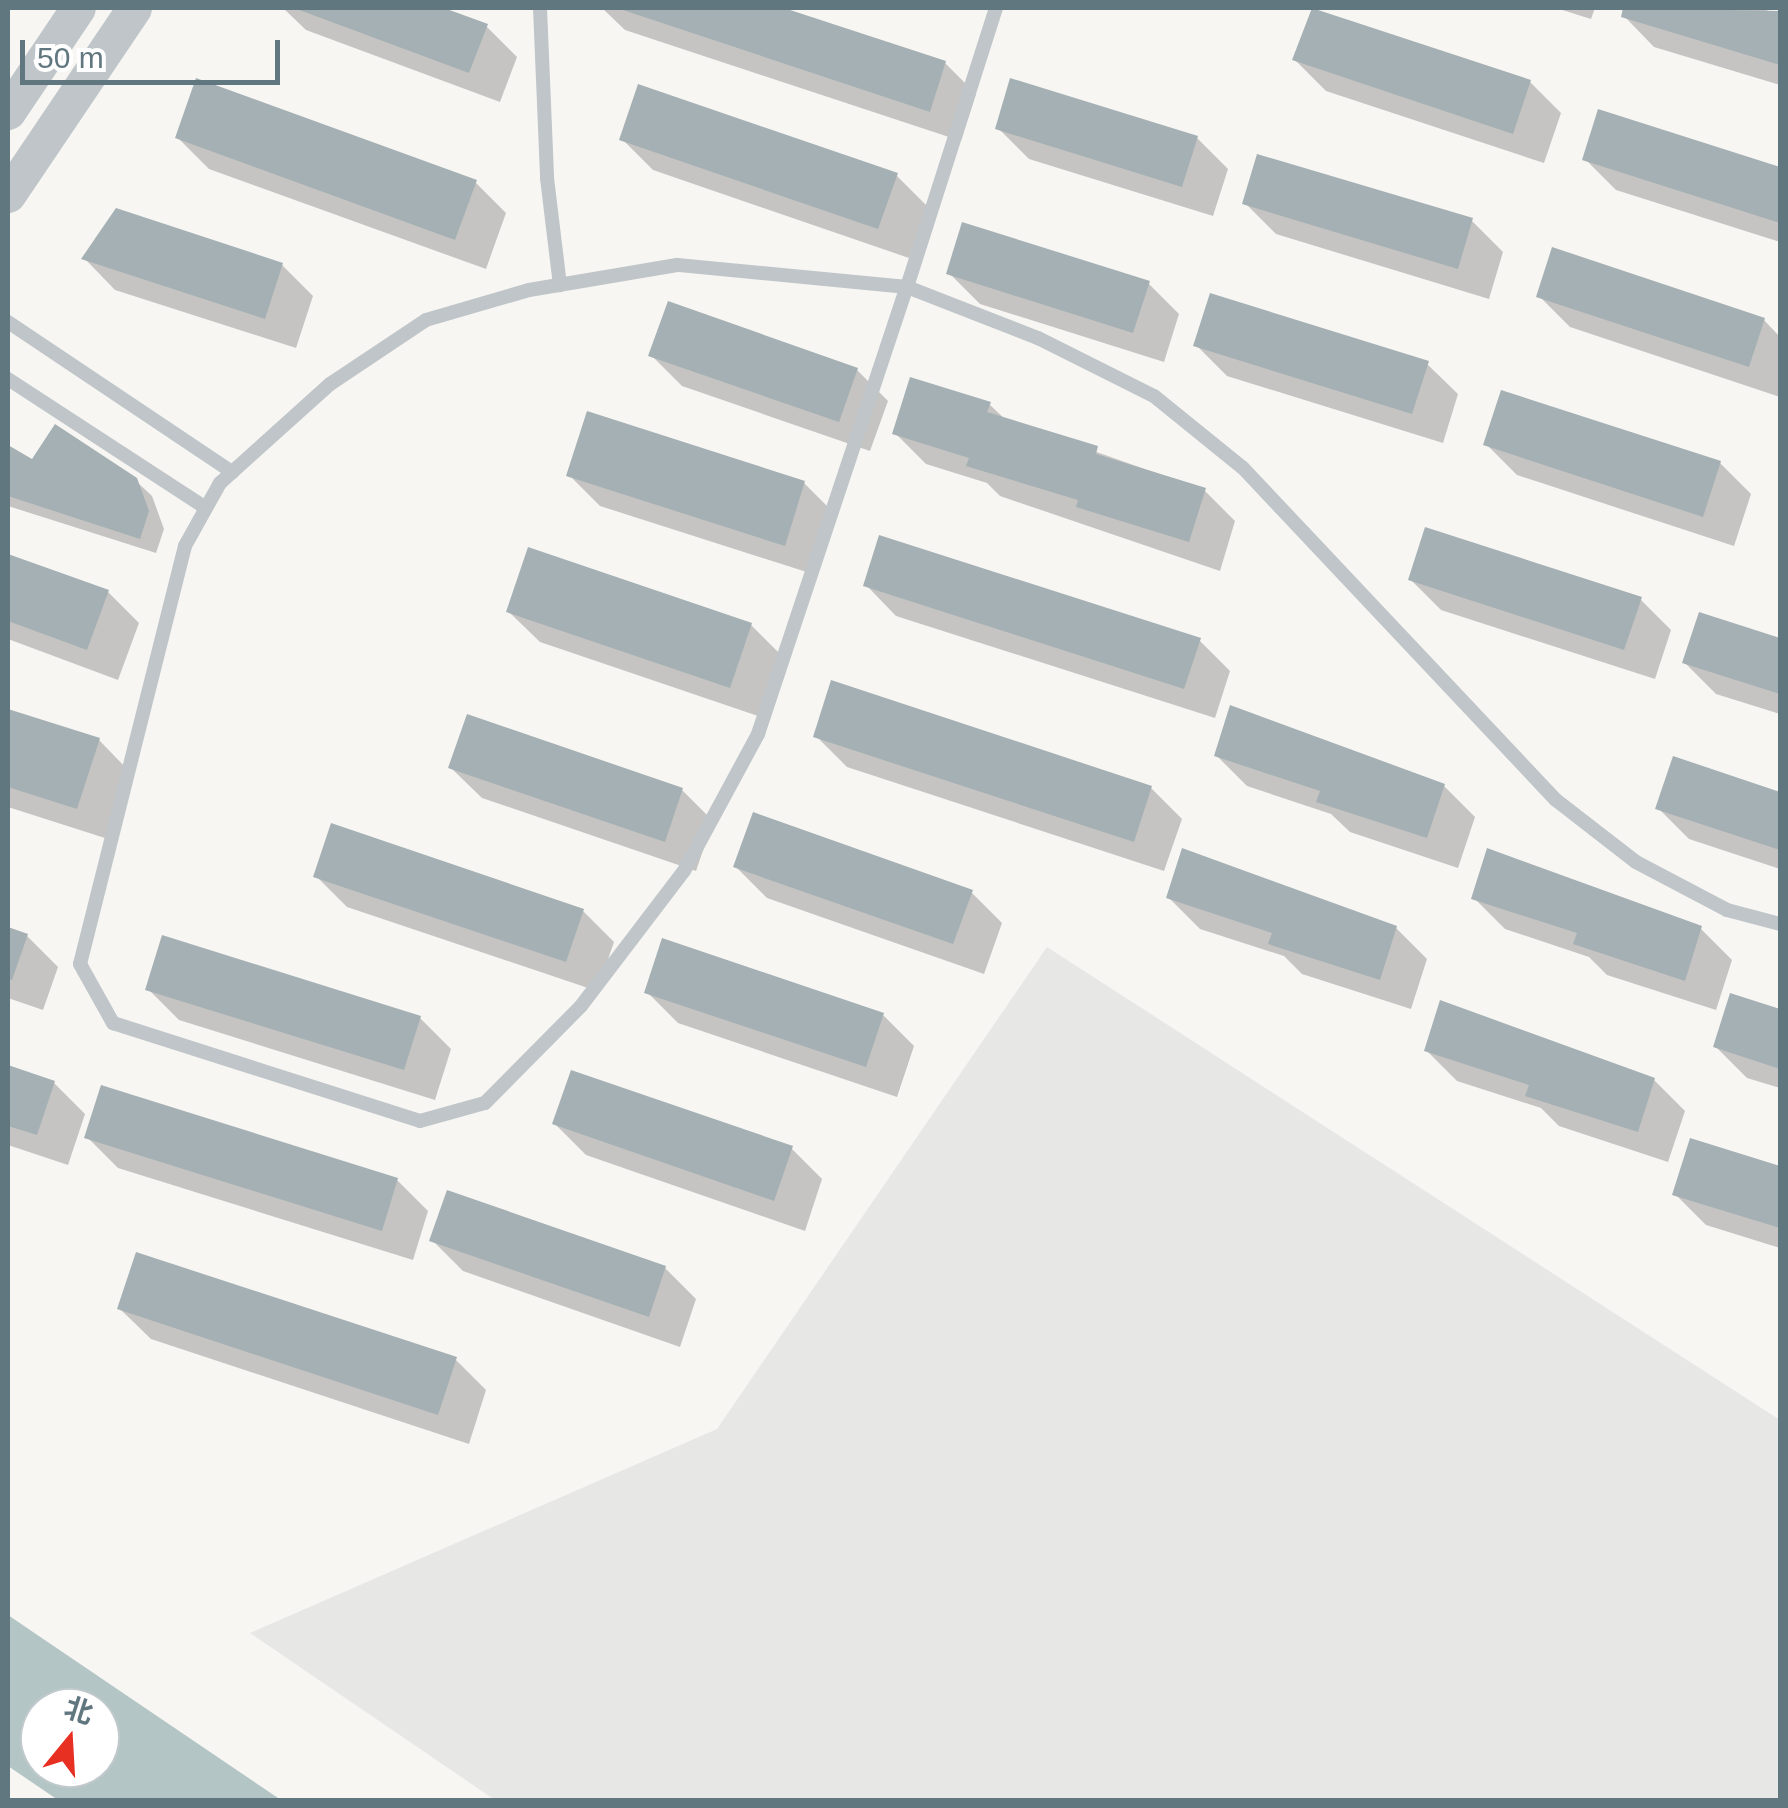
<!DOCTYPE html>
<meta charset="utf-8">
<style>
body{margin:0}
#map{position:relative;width:1788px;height:1808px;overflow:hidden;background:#f7f6f3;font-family:Helvetica,"Noto Sans SC",sans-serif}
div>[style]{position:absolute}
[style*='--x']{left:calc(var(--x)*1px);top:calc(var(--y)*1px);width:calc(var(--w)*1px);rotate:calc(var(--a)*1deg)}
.built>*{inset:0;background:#e7e8e6}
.water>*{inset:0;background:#b4c5c6}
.shadow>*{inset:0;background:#0003}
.building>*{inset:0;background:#a4b0b3}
.service>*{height:14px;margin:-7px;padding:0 7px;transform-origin:7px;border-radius:7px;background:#bfc5c8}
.tertiary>*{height:35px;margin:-17.5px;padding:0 17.5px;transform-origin:17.5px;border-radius:17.5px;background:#bfc5c8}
span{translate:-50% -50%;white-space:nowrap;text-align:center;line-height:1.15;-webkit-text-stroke:10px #fff;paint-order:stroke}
.frame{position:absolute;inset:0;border:10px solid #61777f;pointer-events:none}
.north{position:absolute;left:20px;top:1688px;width:100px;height:100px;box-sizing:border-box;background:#fff;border:2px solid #c0c9cc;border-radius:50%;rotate:18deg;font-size:28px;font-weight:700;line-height:40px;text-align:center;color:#61777f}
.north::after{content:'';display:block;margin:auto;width:35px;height:45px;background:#e72f22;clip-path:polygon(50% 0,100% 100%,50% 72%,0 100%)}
.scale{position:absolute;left:20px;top:40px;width:260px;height:45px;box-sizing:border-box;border:5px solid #61777f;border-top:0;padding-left:12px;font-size:30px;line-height:35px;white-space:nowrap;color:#61777f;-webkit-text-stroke:8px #fff;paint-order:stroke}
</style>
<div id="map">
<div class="built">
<div style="clip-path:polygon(1047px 947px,1780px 1420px,1780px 1800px,495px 1800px,250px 1633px,717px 1429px)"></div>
</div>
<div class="water">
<div style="clip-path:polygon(evenodd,8px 1615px,30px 1630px,281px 1800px,58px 1800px,8px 1766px,8px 1615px,40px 1708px,100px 1708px,100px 1768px,40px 1768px,40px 1708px)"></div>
</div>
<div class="shadow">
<div style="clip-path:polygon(283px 8px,437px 8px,486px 26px,517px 57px,500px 102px,306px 30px)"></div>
<div style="clip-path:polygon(602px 8px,776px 8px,945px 63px,976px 94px,961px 141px,625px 30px)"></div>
<div style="clip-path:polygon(1556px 8px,1595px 8px,1591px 19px)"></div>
<div style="clip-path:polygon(1626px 8px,1759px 8px,1780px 14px,1780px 85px,1654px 47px,1624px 16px)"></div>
<div style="clip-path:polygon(1295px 60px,1530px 82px,1561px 113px,1544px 163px,1326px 91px)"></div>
<div style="clip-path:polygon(1599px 113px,1780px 170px,1780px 242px,1616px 190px,1585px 159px)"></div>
<div style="clip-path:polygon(998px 128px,1197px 138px,1228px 169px,1213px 216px,1029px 159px)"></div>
<div style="clip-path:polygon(178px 138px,475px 182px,506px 213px,486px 269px,209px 169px)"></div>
<div style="clip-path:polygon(622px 139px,896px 175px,927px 206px,909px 258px,653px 170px)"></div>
<div style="clip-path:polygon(1245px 203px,1472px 221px,1503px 252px,1489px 299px,1276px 234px)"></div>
<div style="clip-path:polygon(85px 259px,282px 265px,313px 296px,296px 348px,115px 290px)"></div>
<div style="clip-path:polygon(949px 273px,1148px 283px,1179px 314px,1164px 362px,980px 304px)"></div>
<div style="clip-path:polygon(1539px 296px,1764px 320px,1780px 337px,1780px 397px,1570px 327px)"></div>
<div style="clip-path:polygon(1196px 345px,1427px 364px,1458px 394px,1443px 443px,1227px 376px)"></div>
<div style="clip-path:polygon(651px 355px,857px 370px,888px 401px,870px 451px,682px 386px)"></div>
<div style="clip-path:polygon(989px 404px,1006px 420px,1204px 490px,1235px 521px,1220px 571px,1000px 496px,987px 483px,926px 464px,895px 433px)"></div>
<div style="clip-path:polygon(1486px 444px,1720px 463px,1751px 494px,1734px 546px,1517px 475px)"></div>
<div style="clip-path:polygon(8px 448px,32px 462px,135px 480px,152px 496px,164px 529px,156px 553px,8px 506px)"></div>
<div style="clip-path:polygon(569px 475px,804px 483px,835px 514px,816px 575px,600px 506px)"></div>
<div style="clip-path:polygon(8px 556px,108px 592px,139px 623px,118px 680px,8px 639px)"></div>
<div style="clip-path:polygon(1410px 579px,1640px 599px,1671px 630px,1655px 679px,1441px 610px)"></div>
<div style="clip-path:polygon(866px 585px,1199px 640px,1230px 671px,1215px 718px,896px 616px)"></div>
<div style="clip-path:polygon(509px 612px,751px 625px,782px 656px,761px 717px,540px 642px)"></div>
<div style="clip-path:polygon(1700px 616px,1780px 641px,1780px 714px,1716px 694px,1685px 663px)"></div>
<div style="clip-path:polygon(8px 711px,99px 740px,129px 771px,108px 839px,8px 807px)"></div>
<div style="clip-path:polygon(816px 736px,1151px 788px,1182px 819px,1164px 871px,847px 767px)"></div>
<div style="clip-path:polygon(1216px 755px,1444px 786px,1475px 817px,1458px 868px,1350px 832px,1331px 814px,1247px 786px)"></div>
<div style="clip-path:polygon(1674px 759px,1780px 795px,1780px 869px,1689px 839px,1658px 808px)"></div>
<div style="clip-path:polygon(451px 768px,682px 790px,713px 821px,696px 871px,482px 798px)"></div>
<div style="clip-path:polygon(736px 867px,971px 892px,1002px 923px,984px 974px,767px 898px)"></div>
<div style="clip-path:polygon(316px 876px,583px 911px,614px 942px,597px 991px,347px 907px)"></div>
<div style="clip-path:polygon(1169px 898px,1396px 928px,1427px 959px,1411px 1009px,1302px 974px,1284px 956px,1200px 929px)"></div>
<div style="clip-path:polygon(1474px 898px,1701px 929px,1732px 960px,1716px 1010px,1607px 975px,1589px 957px,1505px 929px)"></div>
<div style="clip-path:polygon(8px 929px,27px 936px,58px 967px,43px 1010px,8px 998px)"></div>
<div style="clip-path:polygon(148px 989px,420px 1018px,451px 1049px,435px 1100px,179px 1020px)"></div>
<div style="clip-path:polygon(647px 992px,883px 1015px,914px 1046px,897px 1097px,678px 1023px)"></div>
<div style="clip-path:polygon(1732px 996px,1780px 1011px,1780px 1088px,1747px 1078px,1716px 1047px)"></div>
<div style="clip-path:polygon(1426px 1050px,1654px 1080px,1685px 1111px,1668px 1162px,1559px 1126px,1541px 1108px,1457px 1081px)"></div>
<div style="clip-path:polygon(8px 1068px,54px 1083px,85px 1114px,68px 1165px,8px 1145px)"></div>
<div style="clip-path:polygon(555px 1124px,791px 1148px,822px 1179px,805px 1231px,586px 1155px)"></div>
<div style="clip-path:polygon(87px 1137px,397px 1180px,428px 1211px,413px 1260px,118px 1168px)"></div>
<div style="clip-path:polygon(1692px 1141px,1780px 1168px,1780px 1248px,1706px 1225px,1675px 1194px)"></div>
<div style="clip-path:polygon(432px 1240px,665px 1268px,696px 1299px,680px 1347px,463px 1271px)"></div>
<div style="clip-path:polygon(120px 1309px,455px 1359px,486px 1390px,469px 1444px,151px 1339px)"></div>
</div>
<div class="building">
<div style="clip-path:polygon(294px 8px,444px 8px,488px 24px,469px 73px)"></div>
<div style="clip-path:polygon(617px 8px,784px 8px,946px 61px,930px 112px)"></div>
<div style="clip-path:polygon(1312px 8px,1531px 80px,1513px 134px,1292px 60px)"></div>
<div style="clip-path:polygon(1623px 8px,1780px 11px,1780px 65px,1621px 17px)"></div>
<div style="clip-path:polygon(196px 78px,477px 180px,455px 240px,175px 138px)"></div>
<div style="clip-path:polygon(1010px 78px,1198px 136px,1182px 187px,995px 129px)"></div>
<div style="clip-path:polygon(638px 84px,898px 173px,878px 229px,619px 140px)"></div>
<div style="clip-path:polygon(1598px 109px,1780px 167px,1780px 223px,1582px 160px)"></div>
<div style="clip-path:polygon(1257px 154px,1473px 218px,1458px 269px,1242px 204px)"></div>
<div style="clip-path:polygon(116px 208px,283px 263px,265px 319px,81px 259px)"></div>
<div style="clip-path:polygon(962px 222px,1150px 281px,1133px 333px,946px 274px)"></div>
<div style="clip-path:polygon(1552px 247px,1765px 318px,1749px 367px,1536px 297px)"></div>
<div style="clip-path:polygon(1210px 293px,1429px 361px,1412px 414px,1193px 346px)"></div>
<div style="clip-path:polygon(668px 301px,858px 368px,839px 422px,648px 356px)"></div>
<div style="clip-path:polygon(910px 377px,991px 402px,987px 412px,1098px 446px,1096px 454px,1206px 488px,1189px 542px,1076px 507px,1078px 500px,966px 466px,969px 458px,892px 434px)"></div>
<div style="clip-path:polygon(1501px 390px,1721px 461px,1703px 517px,1483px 445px)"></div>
<div style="clip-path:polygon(587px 411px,805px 481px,785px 546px,566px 476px)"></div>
<div style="clip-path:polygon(55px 424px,137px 478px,149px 511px,140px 539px,8px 496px,8px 445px,32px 459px)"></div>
<div style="clip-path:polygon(1425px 527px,1642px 597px,1624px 650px,1408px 580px)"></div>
<div style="clip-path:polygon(879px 535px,1201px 638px,1184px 689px,863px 586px)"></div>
<div style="clip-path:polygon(528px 547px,752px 623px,730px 688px,506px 612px)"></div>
<div style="clip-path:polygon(8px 554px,109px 590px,87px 650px,8px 621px)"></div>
<div style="clip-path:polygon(1699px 612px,1780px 638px,1780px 694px,1682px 663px)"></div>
<div style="clip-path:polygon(831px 680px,1152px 786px,1134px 842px,813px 737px)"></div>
<div style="clip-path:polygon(1230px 705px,1445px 784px,1427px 838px,1316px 802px,1320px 791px,1214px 756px)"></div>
<div style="clip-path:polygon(8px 709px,100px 738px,77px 809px,8px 787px)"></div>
<div style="clip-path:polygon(467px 714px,683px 788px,665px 842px,448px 768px)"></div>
<div style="clip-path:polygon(1673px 756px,1780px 792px,1780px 850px,1655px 809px)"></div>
<div style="clip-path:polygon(753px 812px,973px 890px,953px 944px,733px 867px)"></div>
<div style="clip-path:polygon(331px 823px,584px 909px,566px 962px,313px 877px)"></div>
<div style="clip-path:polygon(1182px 848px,1397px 926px,1380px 980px,1268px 944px,1272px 933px,1166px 898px)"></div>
<div style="clip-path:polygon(1487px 848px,1702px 926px,1685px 981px,1573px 944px,1577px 933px,1471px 899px)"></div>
<div style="clip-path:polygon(8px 927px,28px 934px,12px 980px,8px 979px)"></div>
<div style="clip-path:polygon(162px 935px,421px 1016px,404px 1070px,145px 990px)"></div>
<div style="clip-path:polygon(662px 938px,884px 1013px,866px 1067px,644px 993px)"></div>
<div style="clip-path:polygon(1730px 993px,1780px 1009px,1780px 1069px,1713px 1047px)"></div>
<div style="clip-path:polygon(1440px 1000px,1655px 1078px,1638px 1132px,1525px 1096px,1529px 1085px,1424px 1051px)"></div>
<div style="clip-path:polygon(8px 1065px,55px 1081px,37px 1135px,8px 1126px)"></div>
<div style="clip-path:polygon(571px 1070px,793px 1146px,774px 1201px,552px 1124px)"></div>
<div style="clip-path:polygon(101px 1085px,398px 1178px,382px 1231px,84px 1138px)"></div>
<div style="clip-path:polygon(1690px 1138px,1780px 1166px,1780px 1228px,1672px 1195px)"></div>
<div style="clip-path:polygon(447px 1190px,666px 1266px,649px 1317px,429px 1241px)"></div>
<div style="clip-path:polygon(136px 1252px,457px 1357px,438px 1415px,117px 1309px)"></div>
</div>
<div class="service">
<div style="--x:540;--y:8;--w:170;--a:87.6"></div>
<div style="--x:547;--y:178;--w:108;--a:83.1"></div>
<div style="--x:996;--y:8;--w:293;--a:107.7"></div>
<div style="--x:907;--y:287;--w:231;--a:-174.5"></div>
<div style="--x:677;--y:265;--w:150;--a:170.4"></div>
<div style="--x:529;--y:290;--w:107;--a:163.8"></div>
<div style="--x:426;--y:320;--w:115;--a:146.3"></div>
<div style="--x:330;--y:384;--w:148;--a:138"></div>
<div style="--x:220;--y:483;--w:72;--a:119.1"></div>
<div style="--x:185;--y:546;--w:431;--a:104.1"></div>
<div style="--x:80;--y:964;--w:68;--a:60.8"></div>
<div style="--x:113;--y:1023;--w:322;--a:17.7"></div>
<div style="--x:420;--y:1121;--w:67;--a:-15.5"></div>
<div style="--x:485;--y:1103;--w:136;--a:-45.3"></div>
<div style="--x:581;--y:1006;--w:170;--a:-52.7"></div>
<div style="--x:684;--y:871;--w:156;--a:-61.6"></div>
<div style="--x:758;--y:734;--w:471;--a:-71.6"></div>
<div style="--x:907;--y:287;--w:141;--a:21.3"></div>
<div style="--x:1038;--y:338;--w:130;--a:26.6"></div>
<div style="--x:1154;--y:396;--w:114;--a:39"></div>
<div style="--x:1243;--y:468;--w:456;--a:46.7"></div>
<div style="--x:1556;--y:800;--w:101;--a:37.8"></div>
<div style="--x:1636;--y:862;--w:103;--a:27.8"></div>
<div style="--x:1727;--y:910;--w:55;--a:14.8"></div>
<div style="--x:8;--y:322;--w:270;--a:33.8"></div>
<div style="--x:8;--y:379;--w:236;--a:33.1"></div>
</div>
<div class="tertiary">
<div style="--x:8;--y:112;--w:125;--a:-56.1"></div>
<div style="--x:8;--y:195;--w:225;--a:-56"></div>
</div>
<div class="frame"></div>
<div class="north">北</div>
<div class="scale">50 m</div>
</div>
